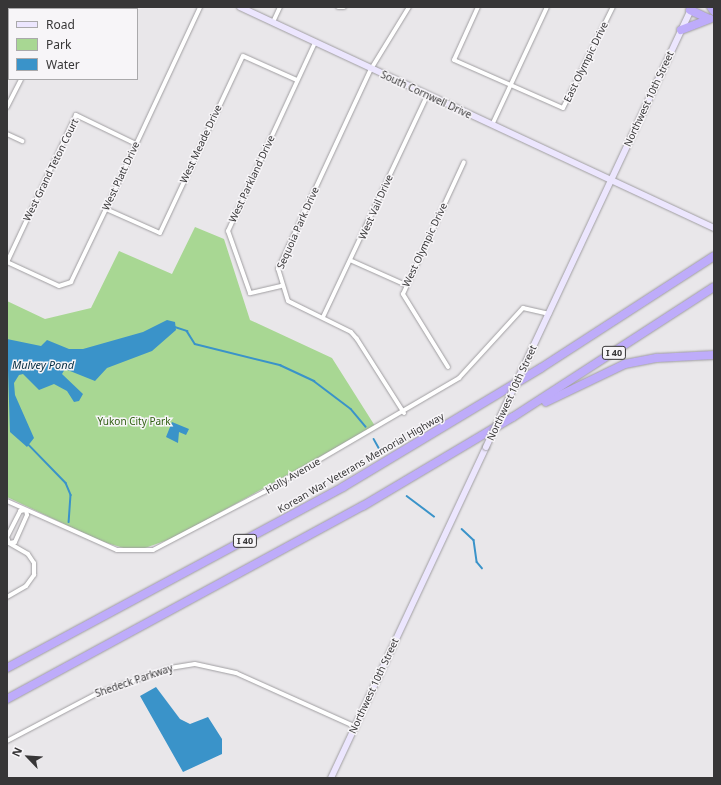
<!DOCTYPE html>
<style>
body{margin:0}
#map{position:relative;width:721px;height:785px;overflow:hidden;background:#e9e7ea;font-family:"Noto Sans",sans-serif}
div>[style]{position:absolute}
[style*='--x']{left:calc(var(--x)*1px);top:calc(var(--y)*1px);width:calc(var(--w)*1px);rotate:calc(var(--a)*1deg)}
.green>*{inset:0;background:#a8d793}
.water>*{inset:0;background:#3a93c9}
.stream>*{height:1.5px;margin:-0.75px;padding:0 0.75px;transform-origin:0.75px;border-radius:0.75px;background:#3a93c9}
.roads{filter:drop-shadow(0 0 1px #a09ea1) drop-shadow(0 0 1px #a09ea1)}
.minor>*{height:4px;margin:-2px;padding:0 2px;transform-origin:2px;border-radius:2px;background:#fff}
.secondary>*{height:6px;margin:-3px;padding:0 3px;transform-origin:3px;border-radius:3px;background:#ece6fe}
.motorway>*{height:8px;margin:-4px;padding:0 4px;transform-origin:4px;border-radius:4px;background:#beacfa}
.bridges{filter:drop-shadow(0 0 1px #a09ea1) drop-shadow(0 0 1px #a09ea1)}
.secondary-bridge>*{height:6px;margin:-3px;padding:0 3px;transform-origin:3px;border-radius:3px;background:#ece6fe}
span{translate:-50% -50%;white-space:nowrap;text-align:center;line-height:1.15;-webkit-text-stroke:3px #f7f5f8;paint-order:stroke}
.shield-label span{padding:1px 3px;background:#f7f5f8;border:1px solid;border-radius:3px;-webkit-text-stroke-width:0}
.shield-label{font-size:9px;color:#373637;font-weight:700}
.street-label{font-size:10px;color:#373637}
.park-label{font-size:10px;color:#305f12}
.water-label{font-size:11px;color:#052d43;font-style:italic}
.frame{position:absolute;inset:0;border:8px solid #373637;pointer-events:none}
.legend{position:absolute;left:8px;top:8px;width:130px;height:72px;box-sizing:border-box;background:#f7f5f8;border:1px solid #aaa9ab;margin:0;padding:5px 7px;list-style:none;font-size:12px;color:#373637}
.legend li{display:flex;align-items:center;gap:8px;height:20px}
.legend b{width:20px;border:1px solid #aaa9ab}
.north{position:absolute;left:8px;top:737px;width:40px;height:40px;-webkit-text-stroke:3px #f7f5f8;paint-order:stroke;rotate:295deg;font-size:11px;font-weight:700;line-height:16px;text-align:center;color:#373637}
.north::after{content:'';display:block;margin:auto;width:14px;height:18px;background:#373637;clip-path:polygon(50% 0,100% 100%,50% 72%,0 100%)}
</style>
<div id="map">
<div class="green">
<div style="clip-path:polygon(195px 227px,224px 239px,250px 320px,332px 358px,375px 426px,176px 537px,145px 548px,127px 549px,100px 541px,7px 497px,7px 301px,45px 319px,91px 308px,119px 251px,172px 274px)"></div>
</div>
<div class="water">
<div style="clip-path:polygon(167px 320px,175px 322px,176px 330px,152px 351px,107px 368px,95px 381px,65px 369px,62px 374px,83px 394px,79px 401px,74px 402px,67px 391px,54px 384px,39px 390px,23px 374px,19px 375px,14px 383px,15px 395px,34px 438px,27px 447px,10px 432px,7px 339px,41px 346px,47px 340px,69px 349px,83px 349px,143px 332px)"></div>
<div style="clip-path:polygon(172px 422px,189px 429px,186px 435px,179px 432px,178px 443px,166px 437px)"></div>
<div style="clip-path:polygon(156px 687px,180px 719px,190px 724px,208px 717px,222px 739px,222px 754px,183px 772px,140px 696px)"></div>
</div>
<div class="stream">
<div style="--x:175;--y:327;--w:13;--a:18"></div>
<div style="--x:187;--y:331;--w:15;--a:58"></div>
<div style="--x:195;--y:344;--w:88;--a:13.9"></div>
<div style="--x:280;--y:365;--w:38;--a:25"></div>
<div style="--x:314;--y:381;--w:46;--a:37.1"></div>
<div style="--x:351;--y:409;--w:23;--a:50"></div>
<div style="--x:374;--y:439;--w:10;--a:61"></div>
<div style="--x:29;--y:445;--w:53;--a:45.8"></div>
<div style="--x:66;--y:483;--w:13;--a:67"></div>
<div style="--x:71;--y:495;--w:27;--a:94"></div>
<div style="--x:407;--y:496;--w:34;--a:37"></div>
<div style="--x:462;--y:529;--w:16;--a:43"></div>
<div style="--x:474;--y:540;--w:22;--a:82"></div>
<div style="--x:477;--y:562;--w:8;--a:50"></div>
</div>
<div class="roads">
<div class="minor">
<div style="--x:18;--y:7;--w:4;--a:27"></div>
<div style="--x:338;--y:7;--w:6;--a:0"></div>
<div style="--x:478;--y:7;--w:58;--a:114.4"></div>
<div style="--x:454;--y:60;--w:119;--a:23.8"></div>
<div style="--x:563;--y:108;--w:113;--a:-63.7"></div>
<div style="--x:55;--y:9;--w:2;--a:-63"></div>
<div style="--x:273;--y:22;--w:17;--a:-65"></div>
<div style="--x:7;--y:107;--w:31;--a:-63"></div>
<div style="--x:492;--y:125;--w:130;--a:-65"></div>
<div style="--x:7;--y:134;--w:17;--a:25"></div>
<div style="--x:136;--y:144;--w:67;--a:-154.2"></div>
<div style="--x:76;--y:115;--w:162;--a:115.1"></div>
<div style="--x:7;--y:262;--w:57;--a:24.8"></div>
<div style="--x:59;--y:286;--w:13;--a:-18"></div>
<div style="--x:71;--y:282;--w:81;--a:-64.4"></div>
<div style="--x:106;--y:209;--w:223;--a:-65"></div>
<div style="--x:106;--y:209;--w:59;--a:24"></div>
<div style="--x:160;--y:233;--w:195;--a:-64.9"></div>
<div style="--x:243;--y:56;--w:59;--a:24"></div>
<div style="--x:352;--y:261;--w:59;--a:24"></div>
<div style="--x:281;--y:286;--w:32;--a:167"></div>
<div style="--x:250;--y:293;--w:66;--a:-109.5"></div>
<div style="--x:228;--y:231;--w:207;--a:-65.2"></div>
<div style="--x:323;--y:317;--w:244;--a:-64.8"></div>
<div style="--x:448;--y:367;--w:86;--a:-121.7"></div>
<div style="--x:403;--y:294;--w:145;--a:-65.2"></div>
<div style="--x:404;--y:413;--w:88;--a:-122.4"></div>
<div style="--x:357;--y:339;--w:9;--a:-131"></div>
<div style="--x:351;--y:332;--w:70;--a:-153.8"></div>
<div style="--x:288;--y:301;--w:34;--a:-107"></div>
<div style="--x:278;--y:269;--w:221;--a:-65.1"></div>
<div style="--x:371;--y:69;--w:73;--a:-58.5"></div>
<div style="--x:7;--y:501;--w:120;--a:24"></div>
<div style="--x:117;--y:550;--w:36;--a:0"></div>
<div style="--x:153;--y:550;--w:125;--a:-27.6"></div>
<div style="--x:264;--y:492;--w:226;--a:-30.3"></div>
<div style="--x:459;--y:378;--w:95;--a:-47.6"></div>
<div style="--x:523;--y:308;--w:27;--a:13"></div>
<div style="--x:26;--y:510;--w:5;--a:79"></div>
<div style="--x:27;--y:515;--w:30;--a:114"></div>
<div style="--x:15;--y:542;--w:6;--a:171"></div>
<div style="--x:9;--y:543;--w:6;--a:-108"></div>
<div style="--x:7;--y:537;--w:29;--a:-63"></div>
<div style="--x:20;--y:511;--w:6;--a:-9"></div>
<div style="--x:7;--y:597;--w:22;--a:-30"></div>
<div style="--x:26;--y:586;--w:14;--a:-54"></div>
<div style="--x:34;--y:575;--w:12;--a:-90"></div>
<div style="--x:34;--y:563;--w:11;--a:-124"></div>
<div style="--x:28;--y:554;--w:22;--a:-150"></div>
<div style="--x:7;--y:741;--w:103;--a:-27.8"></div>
<div style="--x:98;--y:693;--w:76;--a:-19.1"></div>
<div style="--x:170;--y:668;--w:25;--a:-9"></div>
<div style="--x:195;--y:664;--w:42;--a:12.4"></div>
<div style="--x:236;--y:673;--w:132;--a:24.2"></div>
</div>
<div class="secondary">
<div style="--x:240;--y:7;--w:523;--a:25"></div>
<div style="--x:524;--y:366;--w:396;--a:-64.9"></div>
<div style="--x:331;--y:778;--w:365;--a:-64.9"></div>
</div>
<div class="motorway">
<div style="--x:711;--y:7;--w:5;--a:53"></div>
<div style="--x:690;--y:10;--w:21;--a:25"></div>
<div style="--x:681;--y:30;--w:31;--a:-21"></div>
<div style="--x:546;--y:402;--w:88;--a:-25.7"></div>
<div style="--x:625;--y:364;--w:33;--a:-11"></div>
<div style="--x:657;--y:358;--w:57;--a:-3"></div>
<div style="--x:7;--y:668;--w:382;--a:-28.3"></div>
<div style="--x:343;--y:487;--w:231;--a:-31"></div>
<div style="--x:541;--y:368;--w:206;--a:-32.9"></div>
<div style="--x:7;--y:699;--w:405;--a:-28.5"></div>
<div style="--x:363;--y:506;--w:174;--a:-30.7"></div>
<div style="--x:513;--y:417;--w:239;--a:-32.9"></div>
</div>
</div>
<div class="bridges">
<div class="secondary-bridge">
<div style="--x:486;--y:447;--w:89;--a:-64.9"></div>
</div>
</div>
<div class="shield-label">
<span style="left:614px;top:353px">I 40</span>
<span style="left:245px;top:541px">I 40</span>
</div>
<div class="street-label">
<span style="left:586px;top:62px;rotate:-64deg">East Olympic Drive</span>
<span style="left:426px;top:95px;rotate:25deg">South Cornwell Drive</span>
<span style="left:649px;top:99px;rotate:-65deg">Northwest 10th Street</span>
<span style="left:201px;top:144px;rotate:-65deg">West Meade Drive</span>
<span style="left:51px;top:170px;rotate:-64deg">West Grand Teton Court</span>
<span style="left:121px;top:176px;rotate:-65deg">West Platt Drive</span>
<span style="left:252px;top:179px;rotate:-65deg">West Parkland Drive</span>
<span style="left:376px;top:207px;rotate:-66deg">West Vail Drive</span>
<span style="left:298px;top:228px;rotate:-66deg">Sequoia Park Drive</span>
<span style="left:425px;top:245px;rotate:-65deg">West Olympic Drive</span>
<span style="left:512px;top:393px;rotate:-65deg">Northwest 10th Street</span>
<span style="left:361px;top:463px;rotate:-30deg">Korean War Veterans Memorial Highway</span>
<span style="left:293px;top:476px;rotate:-30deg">Holly Avenue</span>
<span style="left:134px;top:681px;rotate:-19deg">Shedeck Parkway</span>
<span style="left:374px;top:686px;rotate:-65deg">Northwest 10th Street</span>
</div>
<div class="park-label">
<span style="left:134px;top:422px">Yukon City Park</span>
</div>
<div class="water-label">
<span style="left:43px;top:365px">Mulvey Pond</span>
</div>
<div class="frame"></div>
<ul class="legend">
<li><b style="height:5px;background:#ece6fe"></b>Road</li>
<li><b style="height:11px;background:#a8d793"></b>Park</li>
<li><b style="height:11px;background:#3a93c9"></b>Water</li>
</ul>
<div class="north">N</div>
</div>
